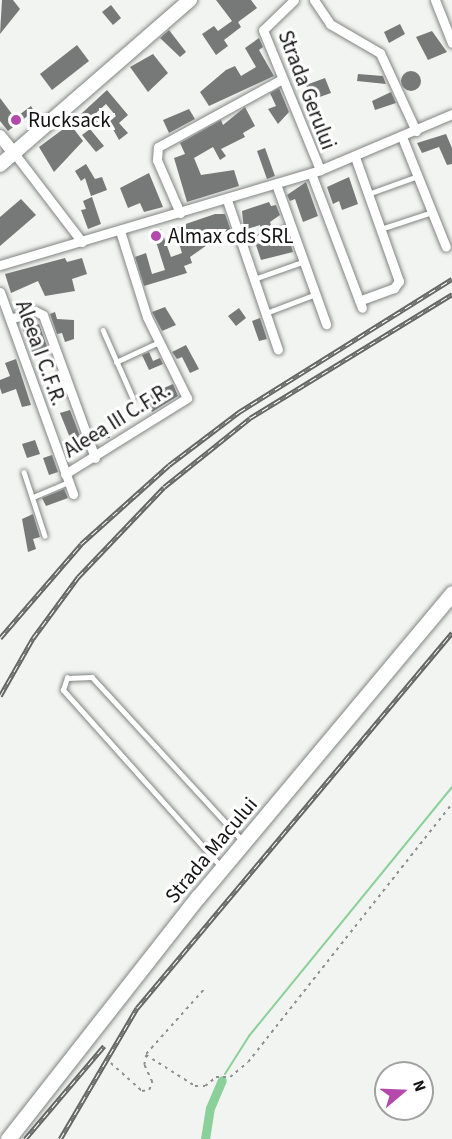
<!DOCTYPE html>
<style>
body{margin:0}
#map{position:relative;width:452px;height:1139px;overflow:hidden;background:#f1f4f1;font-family:"Source Sans 3",sans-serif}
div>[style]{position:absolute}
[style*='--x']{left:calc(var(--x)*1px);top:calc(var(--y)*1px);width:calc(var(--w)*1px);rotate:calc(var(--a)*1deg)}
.stream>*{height:2px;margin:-1px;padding:0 1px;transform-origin:1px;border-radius:1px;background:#8bd09a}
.canal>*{height:9px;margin:-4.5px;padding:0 4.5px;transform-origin:4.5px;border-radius:4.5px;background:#8bd09a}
.building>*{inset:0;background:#767977}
.round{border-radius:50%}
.path>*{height:1.5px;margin-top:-0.75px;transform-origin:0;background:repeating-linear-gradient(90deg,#8e908e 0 3px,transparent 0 7.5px)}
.roads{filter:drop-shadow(0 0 2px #818482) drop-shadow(0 0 2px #818482)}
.service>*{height:4.5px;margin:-2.25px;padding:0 2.25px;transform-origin:2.25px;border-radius:2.25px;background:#fff}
.minor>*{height:9px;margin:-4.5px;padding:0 4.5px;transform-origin:4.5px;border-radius:4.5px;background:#fff}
.tertiary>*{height:12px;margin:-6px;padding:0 6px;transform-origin:6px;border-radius:6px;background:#fff}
.secondary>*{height:14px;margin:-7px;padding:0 7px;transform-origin:7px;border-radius:7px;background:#fff}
.trunk>*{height:15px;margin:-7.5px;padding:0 7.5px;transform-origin:7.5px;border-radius:7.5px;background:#fff}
.rail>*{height:4.5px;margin-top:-2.25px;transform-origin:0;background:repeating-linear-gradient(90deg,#fff 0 7px,#646564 0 14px);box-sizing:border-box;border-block:2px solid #646564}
.dots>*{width:16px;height:16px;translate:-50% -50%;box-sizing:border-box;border:3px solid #fff;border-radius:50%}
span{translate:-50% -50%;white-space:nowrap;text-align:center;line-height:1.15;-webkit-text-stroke:6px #fff;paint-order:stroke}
.street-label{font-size:21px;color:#121312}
.poi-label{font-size:21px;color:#121312}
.left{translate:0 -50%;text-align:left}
.north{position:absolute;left:374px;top:1061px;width:60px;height:60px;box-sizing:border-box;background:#fff;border:2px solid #a0a1a0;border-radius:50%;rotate:71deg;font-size:16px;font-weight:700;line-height:24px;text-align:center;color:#121312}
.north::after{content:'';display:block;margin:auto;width:21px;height:27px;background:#b349ab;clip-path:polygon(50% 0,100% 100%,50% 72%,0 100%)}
</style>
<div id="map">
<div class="stream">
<div style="--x:225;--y:1074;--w:45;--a:-57.7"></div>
<div style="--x:249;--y:1036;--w:321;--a:-50.8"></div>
</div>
<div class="canal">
<div style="--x:205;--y:1139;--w:31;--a:-81"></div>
<div style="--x:210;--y:1108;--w:30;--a:-67"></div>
</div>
<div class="building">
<div style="clip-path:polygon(2px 0,13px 0,20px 9px,0 34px)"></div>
<div style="clip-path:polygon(216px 0,251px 0,257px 8px,238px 22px,241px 27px,224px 40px,228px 46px,216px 55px,202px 34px,214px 26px,218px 31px,232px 21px)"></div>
<div style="clip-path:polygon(111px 5px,121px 18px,113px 25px,102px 12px)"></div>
<div style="clip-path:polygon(400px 24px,405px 34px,389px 43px,384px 32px)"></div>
<div style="clip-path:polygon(169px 30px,186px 52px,180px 57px,160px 38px)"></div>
<div style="clip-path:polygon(432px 31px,447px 52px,428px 60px,416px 37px)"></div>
<div style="clip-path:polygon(259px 38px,263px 47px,259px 50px,274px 76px,209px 106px,200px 92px,226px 70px,235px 66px,241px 76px,256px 67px,245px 48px)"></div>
<div style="clip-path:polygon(77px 45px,89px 61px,52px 90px,40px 74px)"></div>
<div style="clip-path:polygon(153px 54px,168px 73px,148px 92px,130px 67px)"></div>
<div class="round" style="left:401px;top:71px;width:20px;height:20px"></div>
<div style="clip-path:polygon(358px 74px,383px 76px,386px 84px,357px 81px)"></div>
<div style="clip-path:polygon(325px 78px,331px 93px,311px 100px,306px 85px)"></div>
<div style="clip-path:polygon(279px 88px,289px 112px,278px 124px,268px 109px,276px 106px,270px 93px)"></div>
<div style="clip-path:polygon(107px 90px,128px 115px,119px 123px,128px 133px,119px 140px,109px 122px,116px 116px,106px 104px,96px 113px,103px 121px,94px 129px,81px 114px)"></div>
<div style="clip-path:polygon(391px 92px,396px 103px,375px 110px,372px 101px)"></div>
<div style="clip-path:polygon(0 98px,15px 118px,31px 106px,34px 111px,8px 131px,0 121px)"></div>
<div style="clip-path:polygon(245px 107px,255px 126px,243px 133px,245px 137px,221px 149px,226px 156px,220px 160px,213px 147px,194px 158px,201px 175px,234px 170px,239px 186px,187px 202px,174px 158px,185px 154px,180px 143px,221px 120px,223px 125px)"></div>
<div style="clip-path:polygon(189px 109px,195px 119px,169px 133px,163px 120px)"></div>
<div style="clip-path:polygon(70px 124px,83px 141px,54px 172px,39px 147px)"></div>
<div style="clip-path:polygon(90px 129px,104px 146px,96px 152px,82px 135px)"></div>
<div style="clip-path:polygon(446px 134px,452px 148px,452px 164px,447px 165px,439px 147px,422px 153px,417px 143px)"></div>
<div style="clip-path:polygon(265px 148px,275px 176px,267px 179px,257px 151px)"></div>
<div style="clip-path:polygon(86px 164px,95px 179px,102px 177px,107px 190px,91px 196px,85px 178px,81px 181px,75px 171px)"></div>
<div style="clip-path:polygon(149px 173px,163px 207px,144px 212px,140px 203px,128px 208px,120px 188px)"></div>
<div style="clip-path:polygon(349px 177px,358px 204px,342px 210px,339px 201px,333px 204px,327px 187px)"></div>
<div style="clip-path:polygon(306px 182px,318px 216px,303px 222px,295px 199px,290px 201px,287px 195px)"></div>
<div style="clip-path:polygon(92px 197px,101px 224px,88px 229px,81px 210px,86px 209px,83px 201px)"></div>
<div style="clip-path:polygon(21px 199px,36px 215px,0 246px,0 217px)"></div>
<div style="clip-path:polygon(269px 202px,271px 206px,276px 205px,280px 215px,270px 222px,272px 228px,262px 231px,260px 225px,244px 230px,242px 211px)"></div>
<div style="clip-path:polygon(215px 214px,225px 214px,231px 231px,208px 235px,210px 243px,190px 257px,192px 263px,184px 266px,187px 273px,144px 286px,135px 257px,146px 253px,152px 274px,165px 270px,153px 232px,161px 229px,171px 257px,182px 253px,174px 228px)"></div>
<div style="clip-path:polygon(275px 236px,281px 245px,290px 242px,293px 252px,261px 260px,256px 245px)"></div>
<div style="clip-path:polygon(65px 258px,67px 262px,82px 258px,87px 274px,72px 279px,75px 291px,45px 296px,38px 281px,11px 293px,5px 274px)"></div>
<div style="clip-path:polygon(165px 307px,176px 325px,162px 331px,152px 312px)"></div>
<div style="clip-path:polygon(239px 308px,246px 318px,236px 326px,228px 316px)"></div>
<div style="clip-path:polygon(55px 312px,57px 319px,74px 320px,74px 339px,65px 342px,62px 333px,57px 334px,50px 314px)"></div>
<div style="clip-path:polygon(260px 318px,267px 339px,259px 341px,252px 321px)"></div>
<div style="clip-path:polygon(32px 319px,34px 326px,39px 324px,48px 349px,33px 354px,20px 323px)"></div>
<div style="clip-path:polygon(186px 345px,199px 369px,190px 373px,182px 357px,177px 359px,172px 352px)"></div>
<div style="clip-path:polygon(149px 352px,153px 361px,160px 358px,163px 364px,149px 370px,142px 355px)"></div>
<div style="clip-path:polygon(16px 359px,31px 405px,22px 407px,16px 389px,2px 394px,0 388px,0 380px,10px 376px,5px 363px)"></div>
<div style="clip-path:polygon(173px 384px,178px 396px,152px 412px,146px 396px)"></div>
<div style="clip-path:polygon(70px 410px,85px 449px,76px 453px,60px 413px)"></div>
<div style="clip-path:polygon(107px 427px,110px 438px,95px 440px,92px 431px)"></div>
<div style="clip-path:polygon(35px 440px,40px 454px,27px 458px,22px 444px)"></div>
<div style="clip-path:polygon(52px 455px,58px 472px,49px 475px,43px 458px)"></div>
<div style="clip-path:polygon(64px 489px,68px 498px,46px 506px,42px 498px)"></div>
<div style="clip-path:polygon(33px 514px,40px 537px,33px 539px,36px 549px,28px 552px,22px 519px)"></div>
</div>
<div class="path">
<div style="--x:146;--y:1054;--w:90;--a:-48.2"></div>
<div style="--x:111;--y:1063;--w:42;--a:42.1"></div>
<div style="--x:142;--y:1091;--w:7;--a:-8"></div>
<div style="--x:149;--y:1090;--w:9;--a:-69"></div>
<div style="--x:152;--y:1082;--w:19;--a:-115"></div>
<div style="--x:144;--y:1065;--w:10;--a:-79"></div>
<div style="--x:146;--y:1055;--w:58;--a:32.3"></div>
<div style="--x:195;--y:1086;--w:10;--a:0"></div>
<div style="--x:205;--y:1086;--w:14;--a:-39"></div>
<div style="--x:216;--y:1077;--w:14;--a:0"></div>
<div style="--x:230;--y:1077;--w:23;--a:-40"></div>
<div style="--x:248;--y:1062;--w:329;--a:-51.7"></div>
</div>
<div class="roads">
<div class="service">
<div style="--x:368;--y:194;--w:53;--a:-19.8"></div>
<div style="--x:381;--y:229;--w:54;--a:-18.4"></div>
<div style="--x:242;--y:243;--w:53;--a:-18.8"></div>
<div style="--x:254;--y:279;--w:54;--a:-19.4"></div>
<div style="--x:266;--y:313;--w:53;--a:-20.8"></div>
<div style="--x:103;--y:330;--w:74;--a:66.2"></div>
<div style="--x:116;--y:362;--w:47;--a:-24.9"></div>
<div style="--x:24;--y:472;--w:67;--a:71.8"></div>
<div style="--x:33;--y:497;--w:38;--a:-23"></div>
<div style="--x:221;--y:867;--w:237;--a:-131.8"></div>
<div style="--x:63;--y:690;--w:13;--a:-72"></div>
<div style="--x:67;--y:678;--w:25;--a:-2"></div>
<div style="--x:92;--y:677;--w:222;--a:47.4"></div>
</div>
<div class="minor">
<div style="--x:294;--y:0;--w:43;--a:135.9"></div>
<div style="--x:263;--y:30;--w:151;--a:67.8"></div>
<div style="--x:314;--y:0;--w:29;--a:56"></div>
<div style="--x:330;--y:24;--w:58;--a:30.1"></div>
<div style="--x:380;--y:53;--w:86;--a:65.2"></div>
<div style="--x:435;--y:0;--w:46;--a:68.4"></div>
<div style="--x:402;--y:137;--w:118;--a:68.2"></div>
<div style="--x:14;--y:153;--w:112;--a:52.6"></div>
<div style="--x:355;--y:157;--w:132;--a:70.5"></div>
<div style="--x:399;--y:281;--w:9;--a:126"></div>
<div style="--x:394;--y:288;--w:37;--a:160"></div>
<div style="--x:311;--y:173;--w:144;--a:69.3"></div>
<div style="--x:276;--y:184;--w:149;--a:70.3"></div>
<div style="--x:227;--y:200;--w:158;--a:71.2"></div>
<div style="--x:180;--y:213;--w:58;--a:-113.5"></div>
<div style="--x:157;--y:160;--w:13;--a:-86"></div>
<div style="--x:158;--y:147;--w:141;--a:-28.7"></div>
<div style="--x:0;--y:265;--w:334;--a:-16.5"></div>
<div style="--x:320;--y:170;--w:143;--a:-23"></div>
<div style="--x:0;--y:292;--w:215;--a:70.1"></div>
<div style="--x:10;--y:319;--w:26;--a:-18"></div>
<div style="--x:35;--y:311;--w:9;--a:27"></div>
<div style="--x:43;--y:315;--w:152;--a:70"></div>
<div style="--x:65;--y:474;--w:144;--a:-31.9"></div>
<div style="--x:187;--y:398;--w:90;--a:-116.3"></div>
<div style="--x:147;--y:317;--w:90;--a:-107.4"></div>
</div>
<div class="tertiary">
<div style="--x:0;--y:136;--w:22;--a:51"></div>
</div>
<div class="secondary">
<div style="--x:0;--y:165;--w:252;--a:-41"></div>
</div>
<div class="trunk">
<div style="--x:8;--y:1139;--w:308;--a:-51.9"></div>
<div style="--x:198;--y:897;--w:396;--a:-50.1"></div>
</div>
</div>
<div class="rail">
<div style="--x:0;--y:638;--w:124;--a:-49.2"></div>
<div style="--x:81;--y:544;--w:118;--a:-41.9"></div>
<div style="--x:169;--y:465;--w:88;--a:-37.1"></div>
<div style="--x:239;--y:412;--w:251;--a:-32"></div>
<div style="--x:0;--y:696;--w:67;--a:-60.4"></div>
<div style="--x:33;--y:638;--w:76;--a:-53.6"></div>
<div style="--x:78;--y:577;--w:124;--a:-46.3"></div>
<div style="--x:164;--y:487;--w:110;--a:-38.7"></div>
<div style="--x:250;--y:418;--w:237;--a:-31.5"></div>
<div style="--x:25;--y:1139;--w:122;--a:-49.7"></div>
<div style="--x:60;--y:1139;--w:152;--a:-59.6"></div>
<div style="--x:137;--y:1008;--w:490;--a:-50"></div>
</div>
<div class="dots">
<div style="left:16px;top:120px;background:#b349ab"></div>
<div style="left:156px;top:236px;background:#b349ab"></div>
</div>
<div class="street-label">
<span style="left:307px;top:90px;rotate:69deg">Strada Gerului</span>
<span style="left:41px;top:353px;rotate:70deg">Aleea I C.F.R.</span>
<span style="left:117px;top:420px;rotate:-32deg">Aleea III C.F.R.</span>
<span style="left:211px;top:850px;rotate:-50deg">Strada Macului</span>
</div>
<div class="poi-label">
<span class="left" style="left:28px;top:120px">Rucksack</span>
<span class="left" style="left:168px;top:236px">Almax cds SRL</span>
</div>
<div class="north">N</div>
</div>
